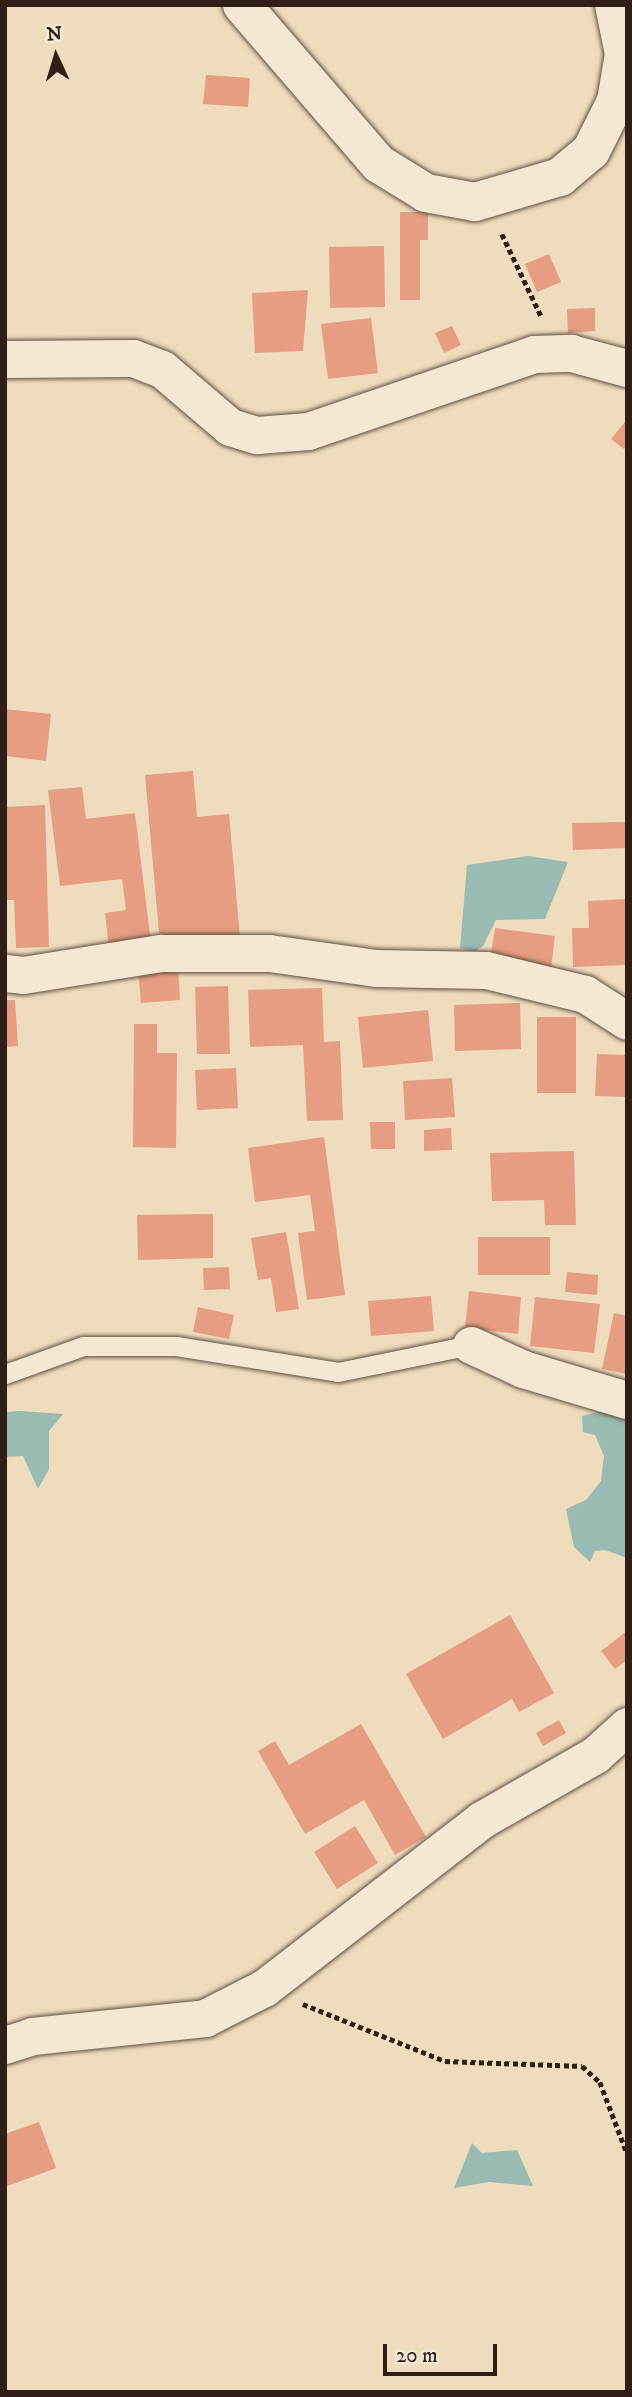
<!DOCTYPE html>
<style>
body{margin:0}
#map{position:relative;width:632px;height:2397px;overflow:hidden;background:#eedcbd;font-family:"IM FELL DW Pica",serif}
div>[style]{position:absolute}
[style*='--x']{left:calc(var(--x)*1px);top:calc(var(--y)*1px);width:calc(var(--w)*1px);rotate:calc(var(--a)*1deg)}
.water>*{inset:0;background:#99bbb3}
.building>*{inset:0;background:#e69d81}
.path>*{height:4.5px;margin-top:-2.25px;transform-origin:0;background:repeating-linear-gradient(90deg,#301f18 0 5px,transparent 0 8.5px)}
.roads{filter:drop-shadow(0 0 2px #604e41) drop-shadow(0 0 2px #604e41)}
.service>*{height:19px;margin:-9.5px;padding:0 9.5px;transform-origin:9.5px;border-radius:9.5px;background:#f4e8d4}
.minor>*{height:37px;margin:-18.5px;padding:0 18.5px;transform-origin:18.5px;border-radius:18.5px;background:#f4e8d4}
.tertiary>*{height:38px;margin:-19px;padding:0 19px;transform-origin:19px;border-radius:19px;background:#f4e8d4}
span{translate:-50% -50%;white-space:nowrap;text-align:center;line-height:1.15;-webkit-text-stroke:5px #f4e8d4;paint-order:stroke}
.frame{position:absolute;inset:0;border:7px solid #301f18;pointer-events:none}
.north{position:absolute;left:21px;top:21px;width:70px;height:70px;-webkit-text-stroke:5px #f4e8d4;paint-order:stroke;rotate:356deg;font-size:19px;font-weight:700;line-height:28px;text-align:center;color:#301f18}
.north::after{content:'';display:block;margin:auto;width:24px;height:32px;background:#301f18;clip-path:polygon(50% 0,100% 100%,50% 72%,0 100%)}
.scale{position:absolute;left:383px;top:2344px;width:114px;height:32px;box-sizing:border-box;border:4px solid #301f18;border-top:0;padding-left:9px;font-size:21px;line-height:24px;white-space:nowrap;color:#301f18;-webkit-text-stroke:5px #f4e8d4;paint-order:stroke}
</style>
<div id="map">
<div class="water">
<div style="clip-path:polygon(528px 856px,568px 862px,545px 919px,496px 920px,483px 946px,474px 952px,460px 948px,467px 865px)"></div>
<div style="clip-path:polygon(607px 1410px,627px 1418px,627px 1558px,605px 1550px,595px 1551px,590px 1562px,574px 1547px,566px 1509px,586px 1500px,601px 1481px,604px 1456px,595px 1435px,583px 1432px,582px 1416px)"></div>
<div style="clip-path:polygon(20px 1411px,63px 1414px,49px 1431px,49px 1469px,38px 1489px,23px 1456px,5px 1457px,5px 1412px)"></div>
<div style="clip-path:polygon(472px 2143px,482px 2153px,517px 2150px,533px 2186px,489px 2182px,454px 2188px)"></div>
</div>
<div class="building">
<div style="clip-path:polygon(206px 75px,250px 78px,248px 107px,203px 104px)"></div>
<div style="clip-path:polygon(400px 212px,428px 212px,428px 240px,420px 240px,420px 300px,400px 300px)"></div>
<div style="clip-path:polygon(384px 246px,385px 307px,330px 308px,329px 247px)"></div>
<div style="clip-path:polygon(549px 254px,561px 282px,537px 292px,525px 264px)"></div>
<div style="clip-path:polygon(308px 290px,303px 351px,255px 353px,252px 293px)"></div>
<div style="clip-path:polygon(595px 308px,595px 331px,568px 333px,567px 309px)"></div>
<div style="clip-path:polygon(371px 318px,378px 373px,328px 379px,321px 324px)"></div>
<div style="clip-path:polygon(452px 326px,461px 345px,444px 353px,435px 333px)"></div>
<div style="clip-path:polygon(625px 422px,627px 446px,624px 449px,611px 439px)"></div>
<div style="clip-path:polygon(5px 709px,51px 714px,46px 761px,5px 756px)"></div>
<div style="clip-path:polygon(193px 771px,197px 817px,229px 814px,240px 937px,160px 944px,145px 775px)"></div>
<div style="clip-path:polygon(82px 787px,86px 819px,135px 813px,151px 943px,109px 948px,105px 913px,126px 910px,122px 879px,60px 886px,48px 790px)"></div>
<div style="clip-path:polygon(45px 805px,49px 947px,16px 948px,14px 900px,5px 900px,5px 807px)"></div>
<div style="clip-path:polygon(627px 822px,627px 848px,573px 850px,572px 823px)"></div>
<div style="clip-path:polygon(627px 899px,627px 965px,573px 967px,572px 928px,589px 928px,588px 901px)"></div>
<div style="clip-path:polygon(495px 928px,555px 936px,551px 968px,490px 959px)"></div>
<div style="clip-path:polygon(178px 967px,180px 1000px,141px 1003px,138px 970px)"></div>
<div style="clip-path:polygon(228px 986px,230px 1054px,197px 1054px,195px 987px)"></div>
<div style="clip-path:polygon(322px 988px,324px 1042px,340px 1041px,343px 1120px,307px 1121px,303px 1045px,250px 1047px,248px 990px)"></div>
<div style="clip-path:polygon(5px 1000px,15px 1000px,18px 1046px,5px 1047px)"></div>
<div style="clip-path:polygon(520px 1003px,521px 1049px,455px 1051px,454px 1005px)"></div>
<div style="clip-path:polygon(428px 1010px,433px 1061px,363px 1068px,358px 1017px)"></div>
<div style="clip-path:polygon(537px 1017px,576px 1017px,576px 1093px,537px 1093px)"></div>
<div style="clip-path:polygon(134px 1024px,157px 1024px,157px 1053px,177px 1053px,176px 1148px,133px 1147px)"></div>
<div style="clip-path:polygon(597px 1054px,627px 1055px,627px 1097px,595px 1096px)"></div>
<div style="clip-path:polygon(236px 1068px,238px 1108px,197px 1110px,195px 1070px)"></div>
<div style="clip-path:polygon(452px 1078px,455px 1117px,405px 1120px,403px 1081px)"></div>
<div style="clip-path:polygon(370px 1122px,395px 1122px,395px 1149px,371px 1149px)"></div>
<div style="clip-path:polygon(451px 1128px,452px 1150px,424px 1151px,424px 1130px)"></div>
<div style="clip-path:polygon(324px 1137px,345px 1295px,307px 1300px,298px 1233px,315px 1231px,310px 1195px,255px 1202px,248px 1148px)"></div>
<div style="clip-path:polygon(574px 1151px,576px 1225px,545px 1225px,544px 1200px,492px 1201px,490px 1153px)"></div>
<div style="clip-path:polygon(213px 1214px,213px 1258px,138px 1260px,137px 1215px)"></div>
<div style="clip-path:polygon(286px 1232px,299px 1309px,276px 1312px,271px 1278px,258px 1280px,251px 1238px)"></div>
<div style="clip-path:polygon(478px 1237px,550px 1237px,550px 1275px,478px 1275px)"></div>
<div style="clip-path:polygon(229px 1267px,230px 1289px,204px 1290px,203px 1268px)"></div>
<div style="clip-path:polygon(567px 1272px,598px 1275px,597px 1295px,565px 1292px)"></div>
<div style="clip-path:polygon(469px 1291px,521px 1297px,518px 1334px,465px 1328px)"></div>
<div style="clip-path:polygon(431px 1296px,434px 1331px,371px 1336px,368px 1301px)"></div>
<div style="clip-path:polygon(535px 1297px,600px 1304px,594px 1353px,530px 1346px)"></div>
<div style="clip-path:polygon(198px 1307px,234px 1315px,229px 1339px,193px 1332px)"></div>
<div style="clip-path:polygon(614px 1313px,627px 1316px,627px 1374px,602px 1369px)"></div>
<div style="clip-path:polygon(510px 1615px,554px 1693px,519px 1712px,512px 1699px,443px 1739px,406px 1674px)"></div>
<div style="clip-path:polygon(627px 1631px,627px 1660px,615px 1669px,601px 1651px)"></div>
<div style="clip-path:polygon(559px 1720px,566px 1733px,543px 1746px,536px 1733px)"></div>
<div style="clip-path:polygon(361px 1724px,426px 1837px,395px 1855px,364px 1800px,305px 1834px,258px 1751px,275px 1741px,289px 1765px)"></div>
<div style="clip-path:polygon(355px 1826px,378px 1863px,337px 1889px,314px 1852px)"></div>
<div style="clip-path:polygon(39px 2122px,56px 2168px,5px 2187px,5px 2134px)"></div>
</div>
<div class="path">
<div style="--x:502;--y:234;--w:93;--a:64.5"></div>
<div style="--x:303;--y:2004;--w:153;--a:21.9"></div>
<div style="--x:445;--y:2061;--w:137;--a:2.1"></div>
<div style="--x:582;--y:2066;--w:24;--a:42"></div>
<div style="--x:600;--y:2082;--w:76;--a:69.2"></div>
</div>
<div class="roads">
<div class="service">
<div style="--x:5;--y:1374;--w:83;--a:-19.7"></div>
<div style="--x:83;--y:1346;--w:93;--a:0"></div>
<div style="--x:176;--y:1346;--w:164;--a:9.1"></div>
<div style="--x:338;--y:1372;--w:136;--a:-11.5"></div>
</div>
<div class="minor">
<div style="--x:5;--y:359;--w:128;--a:-0.4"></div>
<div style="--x:133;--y:358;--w:31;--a:21"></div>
<div style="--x:162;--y:369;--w:89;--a:40.5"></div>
<div style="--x:230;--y:427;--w:28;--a:17"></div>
<div style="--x:257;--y:435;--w:51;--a:-4.5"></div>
<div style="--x:308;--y:431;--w:239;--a:-18.8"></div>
<div style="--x:534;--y:354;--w:37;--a:-2"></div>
<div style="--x:571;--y:353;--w:58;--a:15"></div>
<div style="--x:5;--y:973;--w:18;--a:6"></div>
<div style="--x:23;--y:975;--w:140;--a:-9.1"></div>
<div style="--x:161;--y:953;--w:108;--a:0"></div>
<div style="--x:269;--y:953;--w:108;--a:8"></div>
<div style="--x:376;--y:968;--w:110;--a:1"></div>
<div style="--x:486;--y:970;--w:102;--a:13.6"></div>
<div style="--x:585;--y:994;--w:50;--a:32.7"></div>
<div style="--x:471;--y:1345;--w:57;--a:24.8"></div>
<div style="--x:523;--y:1369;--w:109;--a:16.6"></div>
<div style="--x:5;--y:2045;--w:28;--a:-18"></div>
<div style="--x:32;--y:2036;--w:174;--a:-5.9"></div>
<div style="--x:205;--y:2018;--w:66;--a:-27"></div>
<div style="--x:264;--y:1988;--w:274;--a:-37.7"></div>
<div style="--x:481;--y:1820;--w:131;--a:-29.7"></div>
<div style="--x:595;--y:1755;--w:43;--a:-42.2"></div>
</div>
<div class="tertiary">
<div style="--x:242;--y:5;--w:210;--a:49.3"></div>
<div style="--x:379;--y:164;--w:55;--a:31.7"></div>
<div style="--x:426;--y:193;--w:50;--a:10.4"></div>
<div style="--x:475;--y:202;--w:89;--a:-16.4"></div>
<div style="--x:560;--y:177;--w:40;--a:-40"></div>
<div style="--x:591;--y:151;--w:56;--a:-63.4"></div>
<div style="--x:616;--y:101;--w:48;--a:-80.3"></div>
<div style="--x:624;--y:54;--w:50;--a:-101.5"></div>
</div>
</div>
<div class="frame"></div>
<div class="north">N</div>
<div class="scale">20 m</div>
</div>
